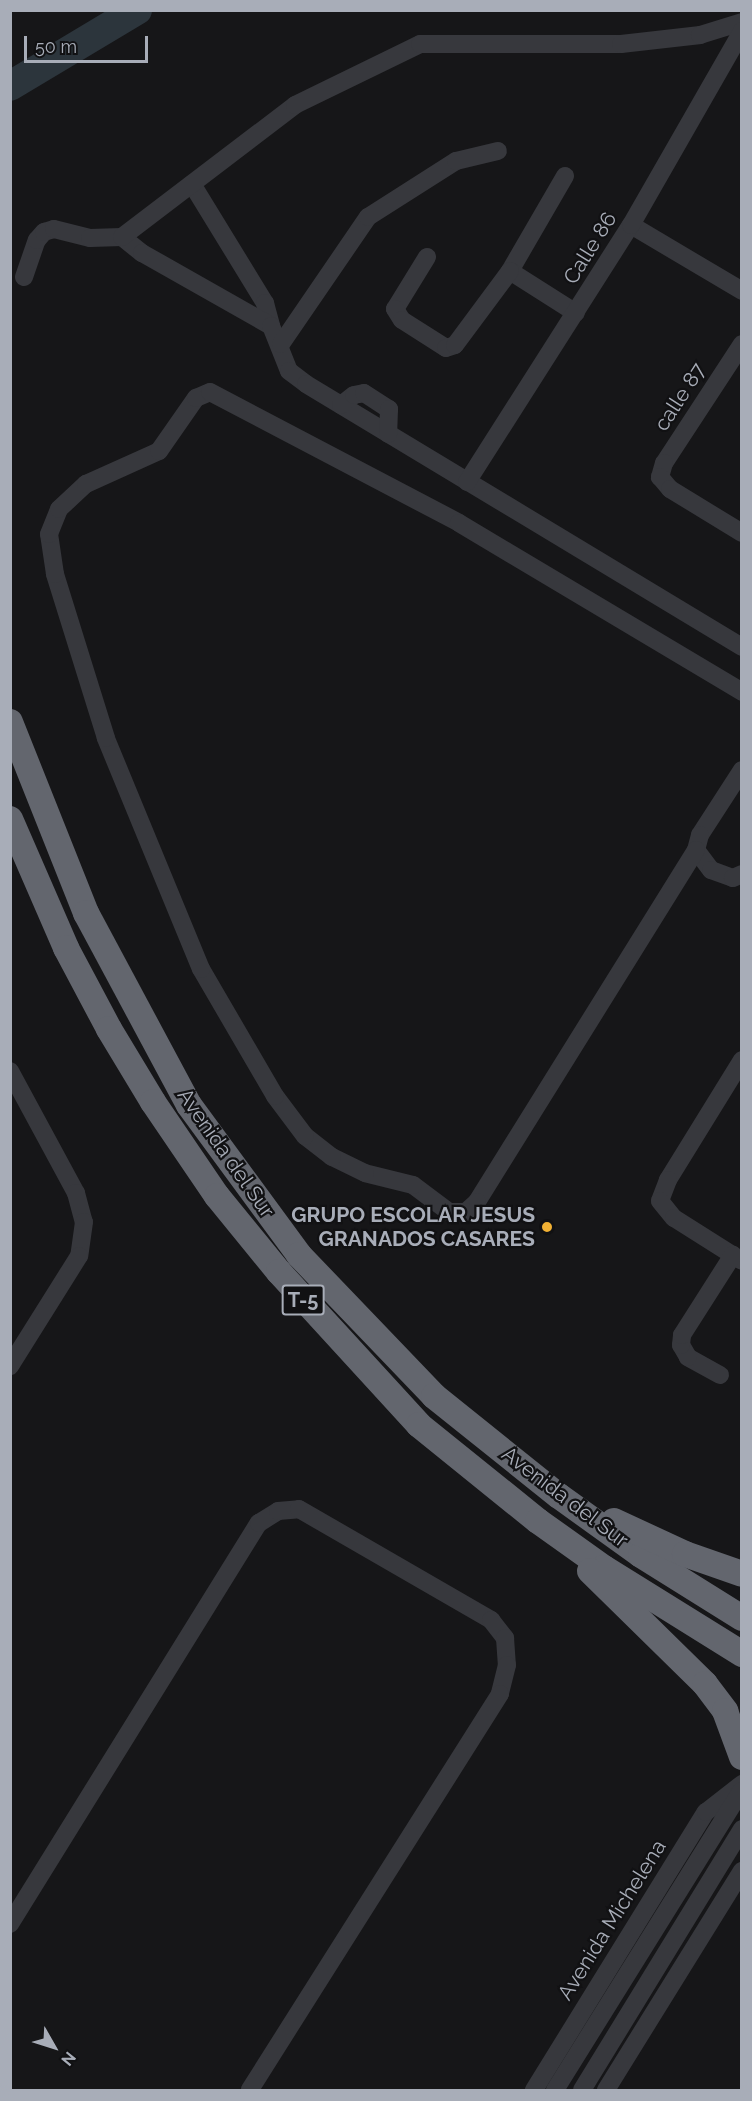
<!DOCTYPE html>
<style>
body{margin:0}
#map{position:relative;width:752px;height:2101px;overflow:hidden;background:#161618;font-family:Raleway,sans-serif}
div>[style]{position:absolute}
[style*='--x']{left:calc(var(--x)*1px);top:calc(var(--y)*1px);width:calc(var(--w)*1px);rotate:calc(var(--a)*1deg)}
.river>*{height:30px;margin:-15px;padding:0 15px;transform-origin:15px;border-radius:15px;background:#2c353c}
.minor>*{height:18px;margin:-9px;padding:0 9px;transform-origin:9px;border-radius:9px;background:#37383d}
.highway>*{height:26px;margin:-13px;padding:0 13px;transform-origin:13px;border-radius:13px;background:#63666e}
.dots>*{width:16px;height:16px;translate:-50% -50%;box-sizing:border-box;border:3px solid #111113;border-radius:50%}
span{translate:-50% -50%;white-space:nowrap;text-align:center;line-height:1.15;-webkit-text-stroke:4.5px #111113;paint-order:stroke}
.shield-label span{padding:2px 4px;background:#111113;border:2px solid;border-radius:4px;-webkit-text-stroke-width:0}
.shield-label{font-size:20px;color:#a8adb8;font-weight:700}
.street-label{font-size:21px;color:#a8adb8}
.poi-label{font-size:21px;color:#a8adb8;font-weight:700}
.right{translate:-100% -50%;text-align:right}
.frame{position:absolute;inset:0;border:12px solid #a8adb8;pointer-events:none}
.north{position:absolute;left:24px;top:2017px;width:60px;height:60px;-webkit-text-stroke:4px #111113;paint-order:stroke;rotate:129deg;font-size:16px;font-weight:700;line-height:24px;text-align:center;color:#a8adb8}
.north::after{content:'';display:block;margin:auto;width:21px;height:27px;background:#a8adb8;clip-path:polygon(50% 0,100% 100%,50% 72%,0 100%)}
.scale{position:absolute;left:24px;top:36px;width:124px;height:27px;box-sizing:border-box;border:3px solid #a8adb8;border-top:0;padding-left:8px;font-size:18px;line-height:21px;white-space:nowrap;color:#a8adb8;-webkit-text-stroke:4px #111113;paint-order:stroke}
</style>
<div id="map">
<div class="river">
<div style="--x:10;--y:86;--w:148;--a:-30.9"></div>
</div>
<div class="minor">
<div style="--x:565;--y:176;--w:110;--a:120.1"></div>
<div style="--x:510;--y:271;--w:78;--a:32.5"></div>
<div style="--x:192;--y:184;--w:140;--a:58.5"></div>
<div style="--x:265;--y:303;--w:24;--a:75"></div>
<div style="--x:631;--y:225;--w:129;--a:30.7"></div>
<div style="--x:122;--y:237;--w:26;--a:39"></div>
<div style="--x:142;--y:253;--w:148;--a:29.5"></div>
<div style="--x:271;--y:326;--w:48;--a:68.2"></div>
<div style="--x:289;--y:371;--w:21;--a:37"></div>
<div style="--x:306;--y:384;--w:509;--a:31.1"></div>
<div style="--x:427;--y:257;--w:61;--a:121.6"></div>
<div style="--x:395;--y:309;--w:13;--a:58"></div>
<div style="--x:402;--y:320;--w:52;--a:32.5"></div>
<div style="--x:446;--y:348;--w:9;--a:-18"></div>
<div style="--x:455;--y:345;--w:92;--a:-53.4"></div>
<div style="--x:24;--y:277;--w:39;--a:-71"></div>
<div style="--x:37;--y:240;--w:11;--a:-49"></div>
<div style="--x:44;--y:232;--w:10;--a:-17"></div>
<div style="--x:54;--y:229;--w:37;--a:14"></div>
<div style="--x:90;--y:238;--w:32;--a:-2"></div>
<div style="--x:122;--y:237;--w:218;--a:-37.3"></div>
<div style="--x:295;--y:105;--w:139;--a:-26"></div>
<div style="--x:420;--y:44;--w:201;--a:0"></div>
<div style="--x:621;--y:44;--w:80;--a:-6.5"></div>
<div style="--x:700;--y:35;--w:44;--a:-17.2"></div>
<div style="--x:281;--y:344;--w:154;--a:-55.6"></div>
<div style="--x:368;--y:217;--w:104;--a:-32.5"></div>
<div style="--x:456;--y:161;--w:43;--a:-13.4"></div>
<div style="--x:742;--y:344;--w:142;--a:123.2"></div>
<div style="--x:664;--y:463;--w:15;--a:106"></div>
<div style="--x:660;--y:477;--w:16;--a:50"></div>
<div style="--x:670;--y:489;--w:84;--a:31.4"></div>
<div style="--x:341;--y:405;--w:16;--a:-38"></div>
<div style="--x:354;--y:395;--w:10;--a:-11"></div>
<div style="--x:364;--y:393;--w:30;--a:33"></div>
<div style="--x:389;--y:409;--w:25;--a:92"></div>
<div style="--x:467;--y:482;--w:305;--a:-57.5"></div>
<div style="--x:631;--y:225;--w:224;--a:-60.2"></div>
<div style="--x:742;--y:770;--w:77;--a:122.9"></div>
<div style="--x:700;--y:835;--w:16;--a:105"></div>
<div style="--x:696;--y:850;--w:25;--a:53"></div>
<div style="--x:711;--y:870;--w:23;--a:20"></div>
<div style="--x:733;--y:878;--w:10;--a:-24"></div>
<div style="--x:696;--y:850;--w:415;--a:121.9"></div>
<div style="--x:477;--y:1202;--w:15;--a:138"></div>
<div style="--x:466;--y:1212;--w:17;--a:180"></div>
<div style="--x:449;--y:1212;--w:45;--a:-143.1"></div>
<div style="--x:413;--y:1185;--w:49;--a:-166"></div>
<div style="--x:365;--y:1173;--w:37;--a:-154"></div>
<div style="--x:332;--y:1157;--w:34;--a:-142"></div>
<div style="--x:305;--y:1136;--w:50;--a:-126.9"></div>
<div style="--x:275;--y:1096;--w:147;--a:-120.2"></div>
<div style="--x:201;--y:969;--w:250;--a:-112.4"></div>
<div style="--x:106;--y:738;--w:172;--a:-107.3"></div>
<div style="--x:55;--y:574;--w:40;--a:-98.5"></div>
<div style="--x:49;--y:534;--w:27;--a:-68"></div>
<div style="--x:59;--y:509;--w:37;--a:-43"></div>
<div style="--x:86;--y:484;--w:80;--a:-24.3"></div>
<div style="--x:159;--y:451;--w:65;--a:-55.1"></div>
<div style="--x:196;--y:398;--w:15;--a:-23"></div>
<div style="--x:210;--y:392;--w:281;--a:27.7"></div>
<div style="--x:459;--y:523;--w:330;--a:30.8"></div>
<div style="--x:742;--y:1060;--w:141;--a:121.7"></div>
<div style="--x:668;--y:1180;--w:22;--a:111"></div>
<div style="--x:660;--y:1201;--w:22;--a:51"></div>
<div style="--x:674;--y:1218;--w:80;--a:32.3"></div>
<div style="--x:10;--y:1071;--w:139;--a:61.6"></div>
<div style="--x:76;--y:1193;--w:30;--a:75"></div>
<div style="--x:84;--y:1222;--w:34;--a:98"></div>
<div style="--x:79;--y:1256;--w:130;--a:122.1"></div>
<div style="--x:720;--y:1375;--w:37;--a:-151"></div>
<div style="--x:688;--y:1357;--w:14;--a:-120"></div>
<div style="--x:681;--y:1345;--w:10;--a:-84"></div>
<div style="--x:682;--y:1335;--w:95;--a:-57.5"></div>
<div style="--x:10;--y:1924;--w:472;--a:-58.2"></div>
<div style="--x:259;--y:1523;--w:22;--a:-32"></div>
<div style="--x:278;--y:1511;--w:21;--a:-5"></div>
<div style="--x:299;--y:1509;--w:222;--a:30"></div>
<div style="--x:491;--y:1620;--w:23;--a:52"></div>
<div style="--x:505;--y:1638;--w:27;--a:86"></div>
<div style="--x:507;--y:1665;--w:30;--a:104"></div>
<div style="--x:500;--y:1694;--w:468;--a:122.3"></div>
<div style="--x:534;--y:2090;--w:327;--a:-58.3"></div>
<div style="--x:706;--y:1812;--w:46;--a:-37.9"></div>
<div style="--x:555;--y:2090;--w:352;--a:-58.1"></div>
<div style="--x:582;--y:2090;--w:306;--a:-58.5"></div>
<div style="--x:606;--y:2090;--w:258;--a:-58.2"></div>
</div>
<div class="highway">
<div style="--x:10;--y:722;--w:206;--a:68.3"></div>
<div style="--x:86;--y:913;--w:218;--a:61.8"></div>
<div style="--x:189;--y:1105;--w:186;--a:53.7"></div>
<div style="--x:299;--y:1255;--w:195;--a:46.2"></div>
<div style="--x:434;--y:1396;--w:160;--a:38.7"></div>
<div style="--x:559;--y:1496;--w:101;--a:35.7"></div>
<div style="--x:641;--y:1555;--w:119;--a:32"></div>
<div style="--x:10;--y:819;--w:141;--a:66.5"></div>
<div style="--x:66;--y:948;--w:92;--a:62"></div>
<div style="--x:109;--y:1029;--w:85;--a:58.9"></div>
<div style="--x:153;--y:1102;--w:114;--a:55.8"></div>
<div style="--x:217;--y:1196;--w:98;--a:50.8"></div>
<div style="--x:279;--y:1272;--w:207;--a:47.5"></div>
<div style="--x:419;--y:1425;--w:153;--a:38.9"></div>
<div style="--x:538;--y:1521;--w:81;--a:35.5"></div>
<div style="--x:604;--y:1568;--w:163;--a:31.9"></div>
<div style="--x:614;--y:1521;--w:78;--a:24.9"></div>
<div style="--x:685;--y:1554;--w:60;--a:19.3"></div>
<div style="--x:590;--y:1571;--w:161;--a:44.5"></div>
<div style="--x:705;--y:1684;--w:34;--a:53"></div>
<div style="--x:725;--y:1711;--w:49;--a:69.7"></div>
</div>
<div class="dots">
<div style="left:547px;top:1227px;background:#f2b134"></div>
</div>
<div class="shield-label">
<span style="left:303px;top:1300px">T-5</span>
</div>
<div class="street-label">
<span style="left:590px;top:248px;rotate:-58deg">Calle 86</span>
<span style="left:680px;top:397px;rotate:-57deg">calle 87</span>
<span style="left:226px;top:1153px;rotate:55deg">Avenida del Sur</span>
<span style="left:565px;top:1497px;rotate:37deg">Avenida del Sur</span>
<span style="left:612px;top:1920px;rotate:-58deg">Avenida Michelena</span>
</div>
<div class="poi-label">
<span class="right" style="left:535px;top:1227px">GRUPO ESCOLAR JESUS<br>GRANADOS CASARES</span>
</div>
<div class="frame"></div>
<div class="north">N</div>
<div class="scale">50 m</div>
</div>
